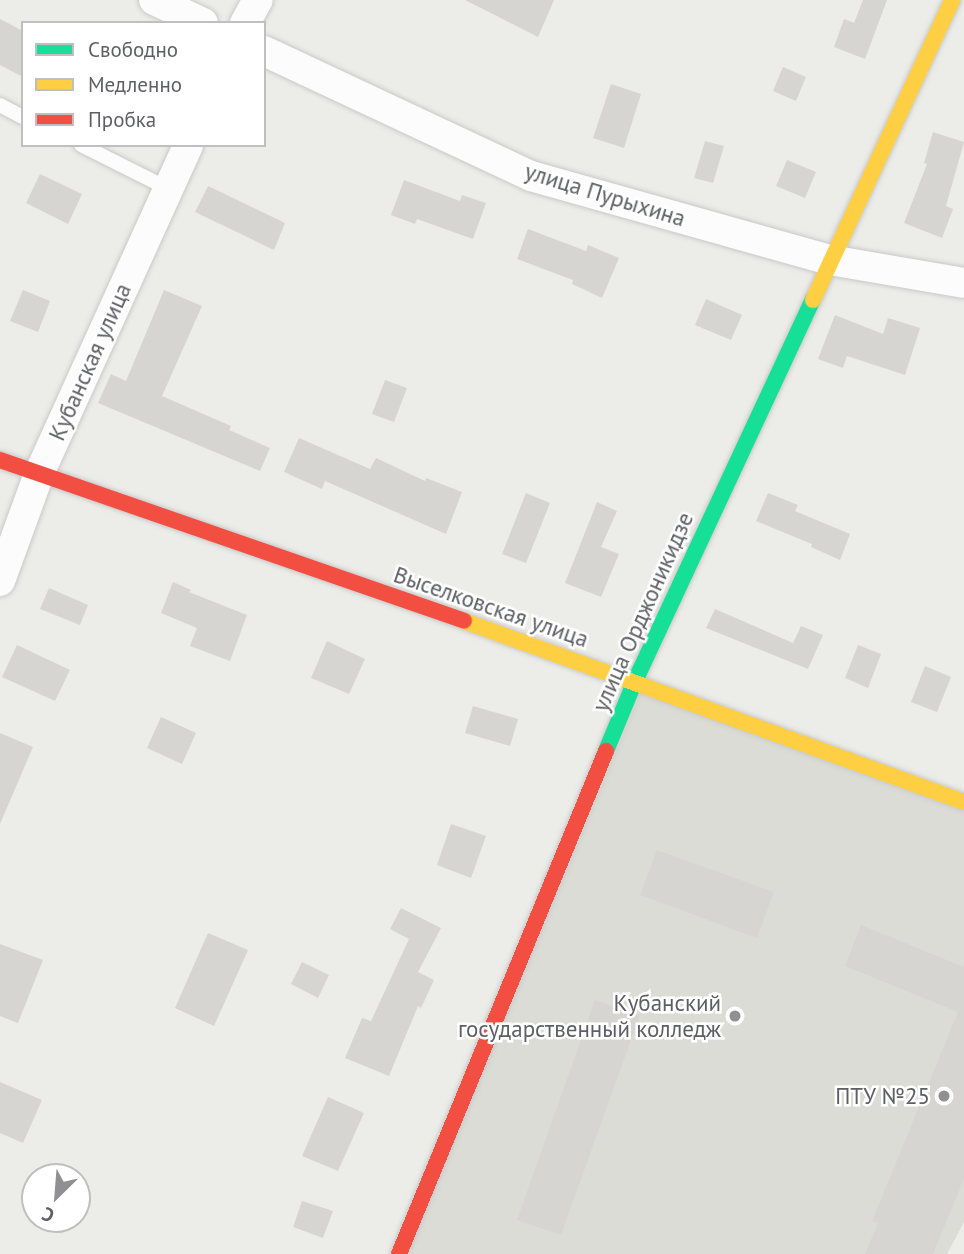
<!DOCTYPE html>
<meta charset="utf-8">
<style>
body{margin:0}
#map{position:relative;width:964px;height:1254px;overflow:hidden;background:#ecece8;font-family:"PT Sans",sans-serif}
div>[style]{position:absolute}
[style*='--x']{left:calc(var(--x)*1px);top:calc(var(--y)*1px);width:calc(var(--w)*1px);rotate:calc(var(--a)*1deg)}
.education>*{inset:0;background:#dcdcd6}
.building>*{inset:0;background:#d6d5d2}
.roads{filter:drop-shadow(0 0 2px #c9c9ca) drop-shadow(0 0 2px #c9c9ca)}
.lane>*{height:14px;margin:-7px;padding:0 7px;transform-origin:7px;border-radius:7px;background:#fcfcfc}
.street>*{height:30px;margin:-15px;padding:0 15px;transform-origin:15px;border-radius:15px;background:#fcfcfc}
.fast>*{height:16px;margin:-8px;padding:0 8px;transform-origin:8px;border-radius:8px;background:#16e098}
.slow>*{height:16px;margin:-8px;padding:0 8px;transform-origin:8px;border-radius:8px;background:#ffcf43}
.jam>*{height:16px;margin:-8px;padding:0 8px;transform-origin:8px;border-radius:8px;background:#f24e42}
.dots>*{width:19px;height:19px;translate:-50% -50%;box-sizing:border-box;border:4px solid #fff;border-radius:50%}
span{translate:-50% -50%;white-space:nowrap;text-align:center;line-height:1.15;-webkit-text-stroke:5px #fff;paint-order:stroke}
.street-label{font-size:23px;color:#5e5f64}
.poi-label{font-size:23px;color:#5e5f64}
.right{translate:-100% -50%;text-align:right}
.legend{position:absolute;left:21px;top:21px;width:245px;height:126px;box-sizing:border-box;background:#fff;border:2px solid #bfbfc1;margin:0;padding:9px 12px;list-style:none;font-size:21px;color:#5e5f64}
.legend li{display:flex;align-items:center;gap:14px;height:35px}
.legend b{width:35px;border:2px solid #bfbfc1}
.north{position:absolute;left:21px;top:1163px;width:70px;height:70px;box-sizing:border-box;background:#fff;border:2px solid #bfbfc1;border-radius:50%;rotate:205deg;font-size:19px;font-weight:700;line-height:28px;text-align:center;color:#5e5f64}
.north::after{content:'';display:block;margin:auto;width:24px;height:32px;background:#909092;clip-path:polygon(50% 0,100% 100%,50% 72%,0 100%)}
</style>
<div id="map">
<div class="education">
<div style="clip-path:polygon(641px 692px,964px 811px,964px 1222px,947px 1254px,406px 1254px)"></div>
</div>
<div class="building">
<div style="clip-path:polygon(465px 0,554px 0,538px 37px)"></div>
<div style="clip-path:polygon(863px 0,887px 0,865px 59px,834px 47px,844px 19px,854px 23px)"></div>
<div style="clip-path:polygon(0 19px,23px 31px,23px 77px,0 65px)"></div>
<div style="clip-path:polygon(783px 67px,806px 77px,796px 101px,773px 91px)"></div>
<div style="clip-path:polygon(611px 84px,641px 94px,624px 148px,593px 138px)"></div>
<div style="clip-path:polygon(933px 132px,964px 142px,946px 206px,953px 209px,942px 238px,904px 223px,927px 164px,924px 163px)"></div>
<div style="clip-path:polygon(705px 141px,724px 146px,713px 183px,694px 178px)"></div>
<div style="clip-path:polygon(787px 160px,816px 172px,805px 198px,776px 186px)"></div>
<div style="clip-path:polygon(40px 174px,82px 194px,68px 224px,26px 203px)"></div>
<div style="clip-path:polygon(404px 180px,460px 201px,462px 195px,486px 203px,473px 239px,417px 219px,415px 224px,391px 215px)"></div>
<div style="clip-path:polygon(208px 186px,285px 223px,274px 250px,195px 212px)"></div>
<div style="clip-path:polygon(528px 229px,586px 251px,588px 245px,619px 258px,602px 298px,572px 284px,573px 280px,517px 259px)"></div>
<div style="clip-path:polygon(23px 290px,50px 301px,38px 332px,10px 321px)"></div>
<div style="clip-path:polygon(164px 290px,202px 306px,162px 396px,231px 426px,229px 430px,270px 448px,260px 471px,98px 403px,111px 374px,126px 381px)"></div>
<div style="clip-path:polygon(706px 299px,742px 315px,731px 340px,695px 325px)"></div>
<div style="clip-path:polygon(835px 315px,883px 334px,888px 318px,920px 328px,905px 375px,847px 356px,843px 368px,818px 359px)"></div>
<div style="clip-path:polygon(385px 380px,407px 388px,394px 422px,372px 414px)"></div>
<div style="clip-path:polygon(299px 438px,370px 469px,376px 458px,425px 481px,426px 478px,462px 492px,446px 534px,325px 481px,322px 489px,284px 472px)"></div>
<div style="clip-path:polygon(526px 493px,550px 503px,526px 563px,502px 554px)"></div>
<div style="clip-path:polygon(768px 493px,798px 505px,795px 511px,850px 534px,840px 560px,811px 547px,812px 544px,756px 521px)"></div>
<div style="clip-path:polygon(597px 502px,617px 511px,601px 547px,619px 554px,601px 597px,565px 583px)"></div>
<div style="clip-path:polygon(173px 582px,191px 590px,189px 592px,247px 615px,230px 661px,190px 646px,197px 628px,161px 613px)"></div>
<div style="clip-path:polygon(49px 588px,88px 605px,80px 625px,40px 609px)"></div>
<div style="clip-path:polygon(715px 609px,793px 643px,801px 626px,823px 635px,808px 669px,706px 628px)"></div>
<div style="clip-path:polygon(327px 641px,365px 659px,349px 694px,311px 678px)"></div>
<div style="clip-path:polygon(17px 645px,70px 670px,55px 701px,2px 677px)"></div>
<div style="clip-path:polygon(858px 645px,881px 654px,868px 688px,845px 678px)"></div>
<div style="clip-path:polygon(925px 666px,951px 677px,937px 712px,911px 702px)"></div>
<div style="clip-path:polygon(473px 706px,518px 719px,510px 746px,465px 733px)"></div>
<div style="clip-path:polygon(161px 717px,196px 733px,182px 764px,147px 748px)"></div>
<div style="clip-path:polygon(0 733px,33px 747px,0 824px)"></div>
<div style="clip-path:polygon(451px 824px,486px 836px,471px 878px,437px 865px)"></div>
<div style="clip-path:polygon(657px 850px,774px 892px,757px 938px,640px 895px)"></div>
<div style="clip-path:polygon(401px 908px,441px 928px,418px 972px,434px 980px,421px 1008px,418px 1006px,389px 1076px,345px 1058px,362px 1018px,371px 1021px,409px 939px,390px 929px)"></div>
<div style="clip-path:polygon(861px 925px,964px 967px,964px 1179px,933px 1254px,865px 1254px,878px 1223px,872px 1221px,958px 1012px,845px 966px)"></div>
<div style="clip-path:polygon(208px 933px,248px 950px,214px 1026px,175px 1008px)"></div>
<div style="clip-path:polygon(0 944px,43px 960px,18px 1023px,0 1016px)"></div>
<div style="clip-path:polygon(302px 962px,329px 975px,318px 998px,291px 984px)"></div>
<div style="clip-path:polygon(595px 1000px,640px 1015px,561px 1235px,517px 1220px)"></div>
<div style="clip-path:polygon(0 1082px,42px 1100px,23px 1143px,0 1133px)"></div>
<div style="clip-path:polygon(328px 1097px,364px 1113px,338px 1171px,302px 1156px)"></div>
<div style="clip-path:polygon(302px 1201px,333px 1211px,323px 1238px,293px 1227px)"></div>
</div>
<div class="roads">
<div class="lane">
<div style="--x:0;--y:105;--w:26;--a:28"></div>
<div style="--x:81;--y:145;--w:98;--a:26.6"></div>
</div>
<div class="street">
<div style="--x:154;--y:0;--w:54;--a:25.1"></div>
<div style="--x:245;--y:23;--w:26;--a:-61"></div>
<div style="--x:264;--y:51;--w:295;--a:25.1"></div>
<div style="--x:531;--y:176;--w:311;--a:15.7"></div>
<div style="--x:830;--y:260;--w:136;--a:9.7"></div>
<div style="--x:0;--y:581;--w:114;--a:-70"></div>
<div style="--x:39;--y:474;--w:361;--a:-65.6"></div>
</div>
<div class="fast">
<div style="--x:606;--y:751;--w:76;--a:-67.5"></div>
<div style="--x:635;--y:681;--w:421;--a:-65"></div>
</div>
<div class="slow">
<div style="--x:813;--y:300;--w:331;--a:-65.1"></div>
<div style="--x:464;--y:621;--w:532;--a:19.9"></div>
</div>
<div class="jam">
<div style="--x:0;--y:460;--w:491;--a:19.1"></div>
<div style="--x:399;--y:1254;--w:544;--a:-67.63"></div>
</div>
</div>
<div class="dots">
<div style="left:735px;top:1016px;background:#909092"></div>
<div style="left:944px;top:1096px;background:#909092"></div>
</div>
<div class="street-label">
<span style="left:605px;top:195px;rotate:17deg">улица Пурыхина</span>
<span style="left:90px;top:362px;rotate:-66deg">Кубанская улица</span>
<span style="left:491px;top:607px;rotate:19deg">Выселковская улица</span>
<span style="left:643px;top:612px;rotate:-66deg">улица Орджоникидзе</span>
</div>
<div class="poi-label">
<span class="right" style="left:721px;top:1016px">Кубанский<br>государственный колледж</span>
<span class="right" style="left:930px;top:1096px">ПТУ №25</span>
</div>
<ul class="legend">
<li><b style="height:9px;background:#16e098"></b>Свободно</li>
<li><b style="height:9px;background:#ffcf43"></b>Медленно</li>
<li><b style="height:9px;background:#f24e42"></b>Пробка</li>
</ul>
<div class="north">С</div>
</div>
